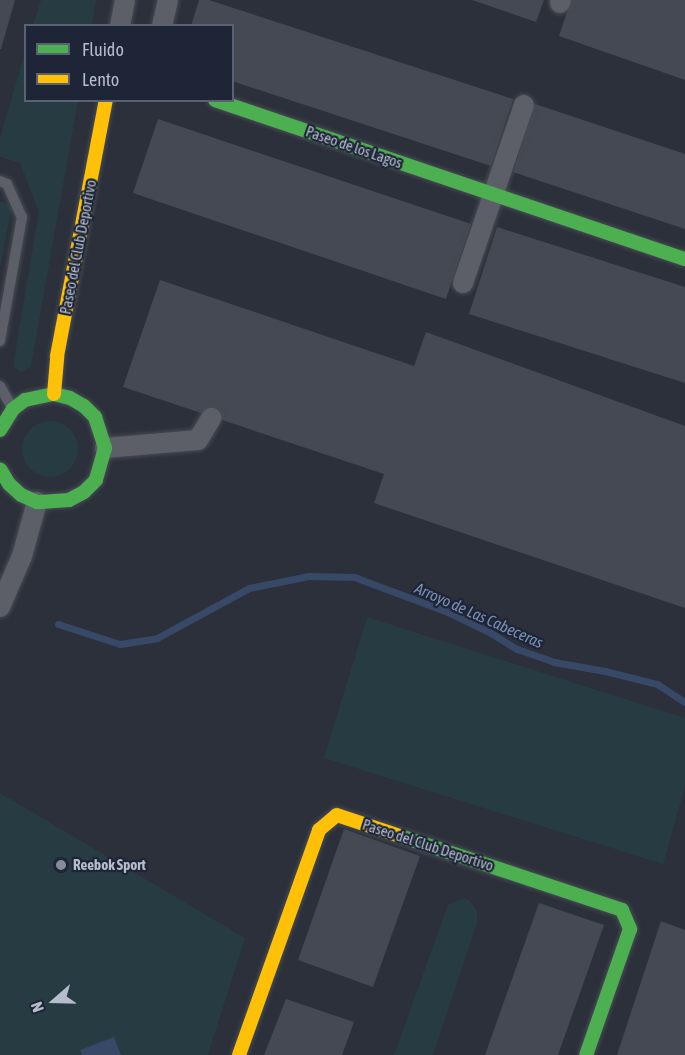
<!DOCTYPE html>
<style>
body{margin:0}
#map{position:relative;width:685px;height:1055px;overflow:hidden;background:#2b303b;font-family:"Asap Condensed",sans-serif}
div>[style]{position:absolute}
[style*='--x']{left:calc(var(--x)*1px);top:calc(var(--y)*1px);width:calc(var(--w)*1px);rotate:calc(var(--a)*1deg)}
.green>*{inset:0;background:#273b42}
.round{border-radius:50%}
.water>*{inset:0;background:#384867}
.stream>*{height:7px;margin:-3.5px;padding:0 3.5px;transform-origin:3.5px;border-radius:3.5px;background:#384867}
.building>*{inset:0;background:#454953}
.roads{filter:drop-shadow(0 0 2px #474b53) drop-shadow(0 0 2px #474b53)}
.lane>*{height:10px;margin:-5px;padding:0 5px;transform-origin:5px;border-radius:5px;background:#5c5f68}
.street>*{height:20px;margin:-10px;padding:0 10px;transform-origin:10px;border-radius:10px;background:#5c5f68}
.fast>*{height:14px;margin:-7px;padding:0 7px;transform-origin:7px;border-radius:7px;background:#4caf50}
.slow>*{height:14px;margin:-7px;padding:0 7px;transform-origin:7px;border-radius:7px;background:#ffc107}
.dots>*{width:16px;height:16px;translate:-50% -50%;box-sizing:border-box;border:3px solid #1d2536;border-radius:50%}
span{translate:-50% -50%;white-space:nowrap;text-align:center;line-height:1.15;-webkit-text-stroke:4.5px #1d2536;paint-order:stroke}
.street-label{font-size:15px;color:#b5bccc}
.poi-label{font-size:15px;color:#b5bccc;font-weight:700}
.left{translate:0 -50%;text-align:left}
.water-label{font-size:16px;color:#7c8eb4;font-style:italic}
.legend{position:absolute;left:24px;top:24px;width:210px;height:78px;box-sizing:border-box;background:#1d2536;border:2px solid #5a6172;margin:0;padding:8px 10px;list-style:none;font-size:18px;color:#b5bccc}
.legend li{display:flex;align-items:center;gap:12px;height:30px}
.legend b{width:30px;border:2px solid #5a6172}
.north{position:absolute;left:24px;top:971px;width:60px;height:60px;-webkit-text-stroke:4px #1d2536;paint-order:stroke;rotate:250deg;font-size:16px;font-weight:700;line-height:24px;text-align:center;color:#b5bccc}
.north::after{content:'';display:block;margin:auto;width:21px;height:27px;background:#b5bccc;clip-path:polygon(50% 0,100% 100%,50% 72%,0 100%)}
</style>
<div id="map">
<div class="green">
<div style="clip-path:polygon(41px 0,96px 0,92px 25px,33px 25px)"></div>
<div style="clip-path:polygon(25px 52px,26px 100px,78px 101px,31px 366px,21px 373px,13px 366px,39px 212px,20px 163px,0 157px,0 138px)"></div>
<div style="clip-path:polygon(0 201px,12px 206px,0 269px)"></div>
<div class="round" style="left:22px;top:421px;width:56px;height:56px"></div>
<div style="clip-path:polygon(367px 617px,685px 718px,685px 787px,663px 864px,324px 758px)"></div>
<div style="clip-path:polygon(0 793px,245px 938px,208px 1055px,0 1055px)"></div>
<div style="clip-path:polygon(464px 898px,469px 900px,477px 911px,477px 923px,433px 1055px,394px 1055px,448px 905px)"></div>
</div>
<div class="water">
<div style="clip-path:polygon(114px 1037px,121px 1055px,82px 1055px,80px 1050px)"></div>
</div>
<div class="stream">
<div style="--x:58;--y:624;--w:65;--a:17.9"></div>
<div style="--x:120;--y:644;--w:37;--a:-9"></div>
<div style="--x:157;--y:638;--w:105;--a:-28.5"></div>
<div style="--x:249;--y:588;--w:61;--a:-11.3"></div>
<div style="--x:309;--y:576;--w:45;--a:1.3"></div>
<div style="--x:354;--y:577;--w:100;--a:20.4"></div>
<div style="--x:448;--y:612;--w:48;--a:26"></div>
<div style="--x:491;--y:633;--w:31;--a:32"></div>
<div style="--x:517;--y:649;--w:39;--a:19"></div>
<div style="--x:554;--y:662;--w:52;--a:10"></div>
<div style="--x:605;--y:671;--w:54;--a:14"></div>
<div style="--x:657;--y:684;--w:33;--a:33"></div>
</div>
<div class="building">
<div style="clip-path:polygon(0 0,15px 0,1px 49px,0 49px)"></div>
<div style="clip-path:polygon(199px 0,209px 0,513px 99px,491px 166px,232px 81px,232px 26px,191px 26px)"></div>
<div style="clip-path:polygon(472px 0,544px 0,536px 22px)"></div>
<div style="clip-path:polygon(571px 0,685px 0,685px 80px,559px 36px)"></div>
<div style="clip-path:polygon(535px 104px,685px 154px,685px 229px,513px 172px)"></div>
<div style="clip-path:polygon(158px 119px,471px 224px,446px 299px,133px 193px)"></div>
<div style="clip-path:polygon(497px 227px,685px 287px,685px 383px,469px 314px)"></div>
<div style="clip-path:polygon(160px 280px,414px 366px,426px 332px,685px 426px,685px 608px,374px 503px,384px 474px,123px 387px)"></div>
<div style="clip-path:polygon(344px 829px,420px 856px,373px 987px,298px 960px)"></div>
<div style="clip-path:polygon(539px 903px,604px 925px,558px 1055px,485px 1055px)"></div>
<div style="clip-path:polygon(661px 921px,685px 930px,685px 1055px,617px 1055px)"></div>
<div style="clip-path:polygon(286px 999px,354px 1022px,342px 1055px,264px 1055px)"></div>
</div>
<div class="roads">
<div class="lane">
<div style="--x:0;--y:181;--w:8;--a:23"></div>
<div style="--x:7;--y:184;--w:36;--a:66"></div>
<div style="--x:22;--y:217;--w:126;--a:100.1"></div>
<div style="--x:0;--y:386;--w:26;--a:61"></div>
</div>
<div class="street">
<div style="--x:560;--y:3;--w:3;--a:-72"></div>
<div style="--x:120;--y:26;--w:26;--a:-79"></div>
<div style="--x:162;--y:26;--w:27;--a:-77"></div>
<div style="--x:463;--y:283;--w:188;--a:-71.1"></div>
<div style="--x:105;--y:448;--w:93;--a:-4.9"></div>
<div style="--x:198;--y:440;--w:26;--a:-59"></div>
<div style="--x:0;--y:607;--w:56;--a:-66.7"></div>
<div style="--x:22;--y:556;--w:56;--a:-74.5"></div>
</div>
<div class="fast">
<div style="--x:215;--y:100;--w:496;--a:18.7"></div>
<div style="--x:0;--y:430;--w:25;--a:-58"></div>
<div style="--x:13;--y:409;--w:15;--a:-37"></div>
<div style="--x:25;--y:400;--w:30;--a:-12"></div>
<div style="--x:54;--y:394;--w:16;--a:14"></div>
<div style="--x:70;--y:398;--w:16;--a:30"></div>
<div style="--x:84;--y:406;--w:16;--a:45"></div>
<div style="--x:95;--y:417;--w:33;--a:72"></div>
<div style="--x:105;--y:448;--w:33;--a:106"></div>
<div style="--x:96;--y:480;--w:17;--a:135"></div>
<div style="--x:84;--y:492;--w:17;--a:152"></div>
<div style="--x:69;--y:500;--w:32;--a:176"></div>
<div style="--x:37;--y:502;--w:17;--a:-156"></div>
<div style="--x:21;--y:495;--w:16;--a:-137"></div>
<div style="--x:9;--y:484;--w:17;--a:-121"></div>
<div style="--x:400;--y:836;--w:234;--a:18.4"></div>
<div style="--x:622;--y:910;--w:21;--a:67"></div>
<div style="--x:630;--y:929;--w:133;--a:109.2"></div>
</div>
<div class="slow">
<div style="--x:54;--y:394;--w:38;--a:-85"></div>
<div style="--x:57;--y:356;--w:261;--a:-79.2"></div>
<div style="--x:239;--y:1055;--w:239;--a:-70.4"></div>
<div style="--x:319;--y:830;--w:23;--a:-40"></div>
<div style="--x:337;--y:815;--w:66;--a:18.4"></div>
</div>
</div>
<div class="dots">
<div style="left:61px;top:865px;background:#858b99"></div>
</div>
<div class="street-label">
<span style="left:354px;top:147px;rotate:19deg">Paseo de los Lagos</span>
<span style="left:78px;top:247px;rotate:-79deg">Paseo del Club Deportivo</span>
<span style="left:428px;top:845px;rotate:18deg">Paseo del Club Deportivo</span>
</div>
<div class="poi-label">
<span class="left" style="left:73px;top:865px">Reebok Sport</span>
</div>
<div class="water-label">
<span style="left:479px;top:615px;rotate:24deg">Arroyo de Las Cabeceras</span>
</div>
<ul class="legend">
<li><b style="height:8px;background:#4caf50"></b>Fluido</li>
<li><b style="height:8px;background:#ffc107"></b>Lento</li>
</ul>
<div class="north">N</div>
</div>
